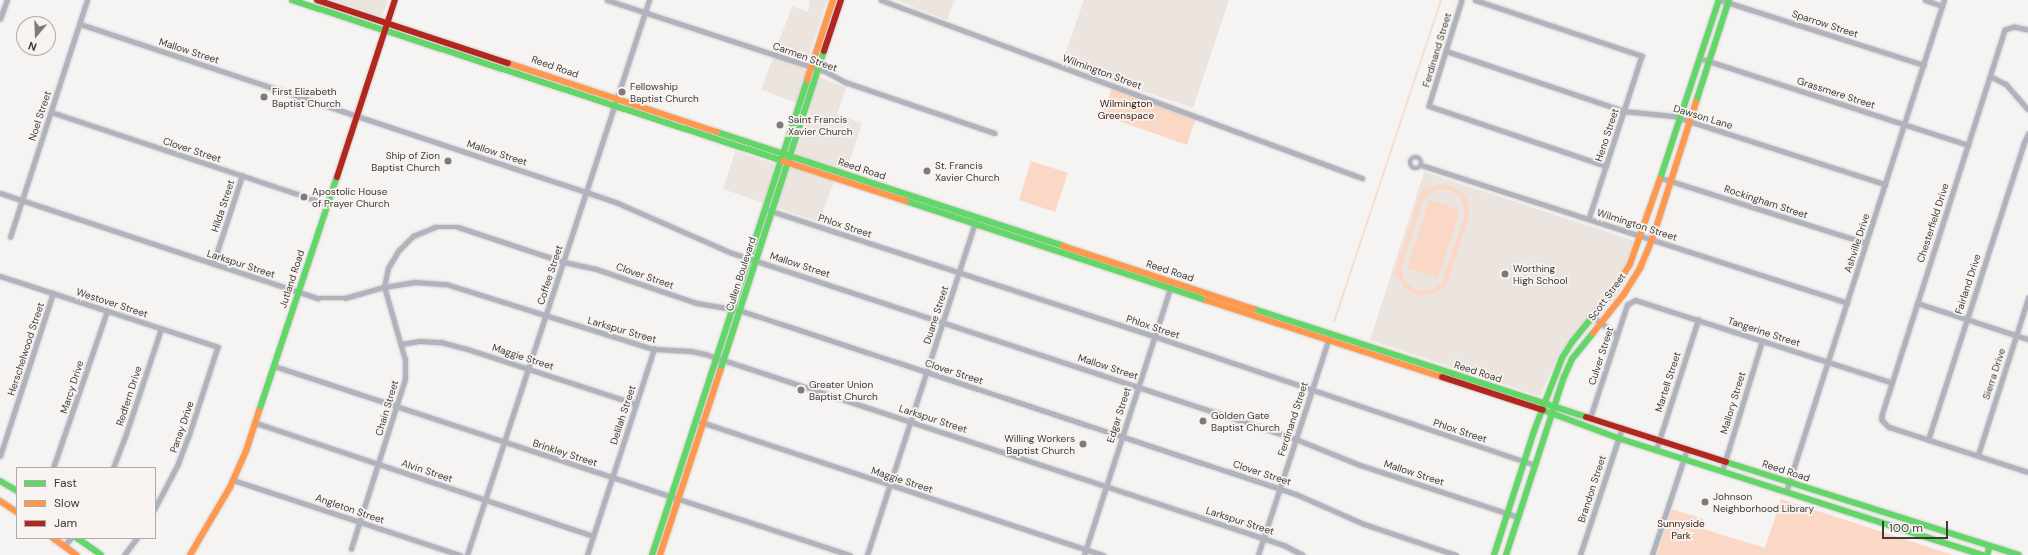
<!DOCTYPE html>
<style>
body{margin:0}
#map{position:relative;width:2028px;height:555px;overflow:hidden;background:#f6f4f2;font-family:"DM Sans",sans-serif}
div>[style]{position:absolute}
[style*='--x']{left:calc(var(--x)*1px);top:calc(var(--y)*1px);width:calc(var(--w)*1px);rotate:calc(var(--a)*1deg)}
.built>*{inset:0;background:#ece4df}
.green>*{inset:0;background:#fad8c5}
.stream>*{height:1.5px;margin:-0.75px;padding:0 0.75px;transform-origin:0.75px;border-radius:0.75px;background:#f5dcce}
.roads{filter:drop-shadow(0 0 1px #d0cfce) drop-shadow(0 0 1px #d0cfce)}
.street>*{height:4.5px;margin:-2.25px;padding:0 2.25px;transform-origin:2.25px;border-radius:2.25px;background:#b0b3bd}
.street>.ring{margin:-2.25px;padding:0;box-sizing:content-box;background:none;border:4.5px solid #b0b3bd;border-radius:50%}
.fast>*{height:6px;margin:-3px;padding:0 3px;transform-origin:3px;border-radius:3px;background:#63d668}
.slow>*{height:6px;margin:-3px;padding:0 3px;transform-origin:3px;border-radius:3px;background:#ff974d}
.jam>*{height:6px;margin:-3px;padding:0 3px;transform-origin:3px;border-radius:3px;background:#b3261e}
.dots>*{width:11px;height:11px;translate:-50% -50%;box-sizing:border-box;border:2px solid #f8f3f0;border-radius:50%}
span{translate:-50% -50%;white-space:nowrap;text-align:center;line-height:1.15;-webkit-text-stroke:3.5px #f8f3f0;paint-order:stroke}
.street-label{font-size:10px;color:#3e3c3b}
.poi-label{font-size:10px;color:#3e3c3b}
.left{translate:0 -50%;text-align:left}
.right{translate:-100% -50%;text-align:right}
.park-label{font-size:10px;color:#40200d}
.legend{position:absolute;left:16px;top:467px;width:140px;height:72px;box-sizing:border-box;background:#f8f3f0;border:1px solid #aeaaa8;margin:0;padding:5px 7px;list-style:none;font-size:12px;color:#3e3c3b}
.legend li{display:flex;align-items:center;gap:8px;height:20px}
.legend b{width:20px;border:1px solid #aeaaa8}
.north{position:absolute;left:16px;top:16px;width:40px;height:40px;box-sizing:border-box;background:#f8f3f0;border:1px solid #aeaaa8;border-radius:50%;rotate:199deg;font-size:11px;font-weight:700;line-height:16px;text-align:center;color:#3e3c3b}
.north::after{content:'';display:block;margin:auto;width:14px;height:18px;background:#7e7c7b;clip-path:polygon(50% 0,100% 100%,50% 72%,0 100%)}
.scale{position:absolute;left:1882px;top:521px;width:66px;height:18px;box-sizing:border-box;border:2px solid #3e3c3b;border-top:0;padding-left:5px;font-size:12px;line-height:14px;white-space:nowrap;color:#3e3c3b;-webkit-text-stroke:3px #f8f3f0;paint-order:stroke}
</style>
<div id="map">
<div class="built">
<div style="clip-path:polygon(331px 0,388px 0,382px 17px)"></div>
<div style="clip-path:polygon(810px 0,827px 0,804px 70px,846px 88px,837px 114px,862px 123px,847px 168px,834px 182px,819px 222px,723px 189px,735px 151px,790px 169px,811px 108px,761px 90px,792px 6px,808px 12px)"></div>
<div style="clip-path:polygon(896px 0,955px 0,947px 20px)"></div>
<div style="clip-path:polygon(1084px 0,1229px 0,1193px 108px,1062px 64px)"></div>
<div style="clip-path:polygon(1424px 172px,1632px 240px,1634px 244px,1626px 263px,1612px 286px,1559px 354px,1541px 394px,1539px 396px,1370px 340px)"></div>
</div>
<div class="green">
<div style="clip-path:polygon(1112px 88px,1196px 118px,1187px 145px,1102px 115px)"></div>
<div style="clip-path:polygon(1031px 161px,1068px 173px,1055px 212px,1019px 200px)"></div>
<div style="clip-path:polygon(evenodd,1440px 184px,1451px 186px,1462px 192px,1468px 202px,1469px 215px,1447px 284px,1436px 293px,1420px 296px,1407px 290px,1398px 277px,1394px 275px,1422px 189px,1426px 190px,1440px 184px,1443px 189px,1452px 191px,1460px 197px,1464px 206px,1464px 218px,1441px 283px,1432px 290px,1416px 290px,1410px 286px,1404px 280px,1402px 270px,1403px 263px,1423px 200px,1432px 191px,1443px 189px)"></div>
<div style="clip-path:polygon(1429px 200px,1460px 210px,1438px 278px,1407px 268px)"></div>
<div style="clip-path:polygon(1781px 499px,1953px 555px,1657px 555px,1672px 509px,1703px 519px,1700px 528px,1765px 548px)"></div>
</div>
<div class="stream">
<div style="--x:1334;--y:322;--w:339;--a:-71.6"></div>
</div>
<div class="roads">
<div class="street">
<div style="--x:607;--y:0;--w:231;--a:18.1"></div>
<div style="--x:827;--y:72;--w:21;--a:29"></div>
<div style="--x:845;--y:82;--w:158;--a:18.8"></div>
<div style="--x:881;--y:0;--w:513;--a:20.31"></div>
<div style="--x:1462;--y:0;--w:111;--a:107.3"></div>
<div style="--x:1429;--y:106;--w:187;--a:18.7"></div>
<div style="--x:1475;--y:0;--w:176;--a:18.5"></div>
<div style="--x:1642;--y:56;--w:171;--a:108"></div>
<div style="--x:1720;--y:0;--w:214;--a:17.7"></div>
<div style="--x:1925;--y:0;--w:18;--a:19"></div>
<div style="--x:0;--y:19;--w:20;--a:-70"></div>
<div style="--x:80;--y:24;--w:533;--a:18.37"></div>
<div style="--x:586;--y:192;--w:34;--a:19"></div>
<div style="--x:618;--y:203;--w:124;--a:23.7"></div>
<div style="--x:732;--y:253;--w:594;--a:18.25"></div>
<div style="--x:1296;--y:439;--w:69;--a:22.1"></div>
<div style="--x:1360;--y:465;--w:166;--a:18.2"></div>
<div style="--x:2028;--y:30;--w:14;--a:-168"></div>
<div style="--x:2014;--y:27;--w:9;--a:162"></div>
<div style="--x:2005;--y:30;--w:405;--a:107.7"></div>
<div style="--x:1882;--y:416;--w:4;--a:90"></div>
<div style="--x:1882;--y:420;--w:10;--a:45"></div>
<div style="--x:1889;--y:427;--w:146;--a:17.9"></div>
<div style="--x:1446;--y:51;--w:188;--a:18.6"></div>
<div style="--x:1624;--y:111;--w:49;--a:5.8"></div>
<div style="--x:1673;--y:116;--w:223;--a:17.8"></div>
<div style="--x:1699;--y:58;--w:283;--a:17.9"></div>
<div style="--x:1990;--y:76;--w:18;--a:27"></div>
<div style="--x:2006;--y:84;--w:33;--a:49"></div>
<div style="--x:51;--y:112;--w:291;--a:18.4"></div>
<div class="ring" style="left:1410px;top:157px;width:7.5px;height:7.5px"></div>
<div style="--x:1421;--y:165;--w:448;--a:17.9"></div>
<div style="--x:1661;--y:178;--w:215;--a:17.6"></div>
<div style="--x:0;--y:193;--w:335;--a:18.3"></div>
<div style="--x:318;--y:298;--w:27;--a:0"></div>
<div style="--x:345;--y:298;--w:41;--a:-15.8"></div>
<div style="--x:384;--y:287;--w:31;--a:-9"></div>
<div style="--x:415;--y:282;--w:31;--a:4"></div>
<div style="--x:446;--y:284;--w:218;--a:17.4"></div>
<div style="--x:654;--y:349;--w:37;--a:3"></div>
<div style="--x:691;--y:351;--w:14;--a:12"></div>
<div style="--x:705;--y:354;--w:610;--a:18.26"></div>
<div style="--x:1284;--y:545;--w:21;--a:28"></div>
<div style="--x:765;--y:209;--w:409;--a:18.1"></div>
<div style="--x:1154;--y:336;--w:402;--a:18.7"></div>
<div style="--x:10;--y:237;--w:249;--a:-72"></div>
<div style="--x:213;--y:264;--w:93;--a:-71.8"></div>
<div style="--x:0;--y:276;--w:229;--a:18"></div>
<div style="--x:218;--y:347;--w:94;--a:108"></div>
<div style="--x:189;--y:436;--w:31;--a:111"></div>
<div style="--x:178;--y:465;--w:50;--a:117.6"></div>
<div style="--x:1917;--y:303;--w:117;--a:18"></div>
<div style="--x:1592;--y:316;--w:31;--a:37"></div>
<div style="--x:401;--y:344;--w:18;--a:-9"></div>
<div style="--x:419;--y:341;--w:22;--a:3"></div>
<div style="--x:441;--y:342;--w:24;--a:15"></div>
<div style="--x:464;--y:348;--w:181;--a:18"></div>
<div style="--x:274;--y:366;--w:606;--a:18.17"></div>
<div style="--x:1590;--y:418;--w:119;--a:-71.9"></div>
<div style="--x:1627;--y:305;--w:9;--a:-32"></div>
<div style="--x:1635;--y:300;--w:269;--a:17.8"></div>
<div style="--x:701;--y:422;--w:424;--a:18.3"></div>
<div style="--x:256;--y:423;--w:355;--a:18.5"></div>
<div style="--x:1928;--y:440;--w:310;--a:-72.1"></div>
<div style="--x:2023;--y:145;--w:12;--a:-66"></div>
<div style="--x:1656;--y:450;--w:137;--a:-72.1"></div>
<div style="--x:1978;--y:455;--w:165;--a:-72.3"></div>
<div style="--x:0;--y:456;--w:171;--a:-72"></div>
<div style="--x:53;--y:468;--w:166;--a:-71"></div>
<div style="--x:113;--y:468;--w:30;--a:-69"></div>
<div style="--x:124;--y:440;--w:117;--a:-71.6"></div>
<div style="--x:1722;--y:471;--w:136;--a:-72.9"></div>
<div style="--x:233;--y:480;--w:239;--a:18.3"></div>
<div style="--x:1786;--y:492;--w:517;--a:-72.2"></div>
<div style="--x:64;--y:546;--w:11;--a:-49"></div>
<div style="--x:351;--y:549;--w:178;--a:-72.4"></div>
<div style="--x:405;--y:379;--w:19;--a:-90"></div>
<div style="--x:405;--y:360;--w:76;--a:-106"></div>
<div style="--x:384;--y:287;--w:19;--a:-78"></div>
<div style="--x:388;--y:268;--w:21;--a:-59"></div>
<div style="--x:399;--y:250;--w:20;--a:-45"></div>
<div style="--x:413;--y:236;--w:24;--a:-22"></div>
<div style="--x:435;--y:227;--w:23;--a:0"></div>
<div style="--x:458;--y:227;--w:112;--a:18.3"></div>
<div style="--x:564;--y:262;--w:33;--a:12"></div>
<div style="--x:596;--y:269;--w:107;--a:18.6"></div>
<div style="--x:697;--y:303;--w:43;--a:9.5"></div>
<div style="--x:739;--y:310;--w:587;--a:18.28"></div>
<div style="--x:1296;--y:494;--w:74;--a:23.8"></div>
<div style="--x:1364;--y:524;--w:97;--a:18.6"></div>
<div style="--x:124;--y:555;--w:21;--a:-53"></div>
<div style="--x:467;--y:555;--w:584;--a:-71.84"></div>
<div style="--x:587;--y:555;--w:217;--a:-72"></div>
<div style="--x:867;--y:555;--w:350;--a:-72"></div>
<div style="--x:1084;--y:555;--w:284;--a:-72.1"></div>
<div style="--x:1258;--y:555;--w:228;--a:-71.9"></div>
<div style="--x:1580;--y:555;--w:134;--a:-71.7"></div>
<div style="--x:1652;--y:555;--w:112;--a:-71.7"></div>
</div>
<div class="fast">
<div style="--x:292;--y:0;--w:517;--a:18.15"></div>
<div style="--x:1696;--y:102;--w:107;--a:-72.1"></div>
<div style="--x:717;--y:132;--w:364;--a:18.2"></div>
<div style="--x:1660;--y:179;--w:188;--a:-71.8"></div>
<div style="--x:906;--y:201;--w:316;--a:18.3"></div>
<div style="--x:1254;--y:309;--w:349;--a:18"></div>
<div style="--x:720;--y:371;--w:336;--a:-72"></div>
<div style="--x:1543;--y:410;--w:80;--a:20.5"></div>
<div style="--x:1618;--y:438;--w:382;--a:17.8"></div>
<div style="--x:259;--y:411;--w:247;--a:-71.6"></div>
<div style="--x:1726;--y:462;--w:307;--a:17.6"></div>
<div style="--x:0;--y:481;--w:20;--a:30"></div>
<div style="--x:77;--y:538;--w:29;--a:35"></div>
<div style="--x:652;--y:555;--w:500;--a:-71.9"></div>
<div style="--x:1494;--y:555;--w:130;--a:-72.1"></div>
<div style="--x:1534;--y:431;--w:78;--a:-69"></div>
<div style="--x:1562;--y:358;--w:19;--a:-58"></div>
<div style="--x:1572;--y:342;--w:63;--a:-50.8"></div>
<div style="--x:1506;--y:555;--w:187;--a:-72"></div>
<div style="--x:1564;--y:377;--w:20;--a:-66"></div>
<div style="--x:1572;--y:359;--w:33;--a:-51"></div>
<div style="--x:1987;--y:555;--w:9;--a:-72"></div>
</div>
<div class="slow">
<div style="--x:508;--y:63;--w:220;--a:18.3"></div>
<div style="--x:807;--y:80;--w:84;--a:-72"></div>
<div style="--x:783;--y:161;--w:129;--a:18"></div>
<div style="--x:1063;--y:246;--w:201;--a:18.3"></div>
<div style="--x:1612;--y:293;--w:34;--a:-58"></div>
<div style="--x:1630;--y:264;--w:90;--a:-70.6"></div>
<div style="--x:1206;--y:300;--w:248;--a:18.1"></div>
<div style="--x:1593;--y:333;--w:50;--a:-51.5"></div>
<div style="--x:1624;--y:294;--w:31;--a:-58"></div>
<div style="--x:1640;--y:268;--w:30;--a:-67"></div>
<div style="--x:1652;--y:240;--w:145;--a:-72.3"></div>
<div style="--x:0;--y:501;--w:20;--a:33"></div>
<div style="--x:53;--y:538;--w:29;--a:36"></div>
<div style="--x:190;--y:555;--w:79;--a:-59.5"></div>
<div style="--x:230;--y:487;--w:39;--a:-66"></div>
<div style="--x:246;--y:451;--w:42;--a:-72"></div>
<div style="--x:660;--y:555;--w:194;--a:-71.9"></div>
</div>
<div class="jam">
<div style="--x:317;--y:0;--w:201;--a:18.3"></div>
<div style="--x:824;--y:51;--w:54;--a:-71.6"></div>
<div style="--x:337;--y:177;--w:186;--a:-71.9"></div>
<div style="--x:1442;--y:377;--w:106;--a:18.1"></div>
<div style="--x:1586;--y:417;--w:147;--a:17.8"></div>
</div>
</div>
<div class="dots">
<div style="left:622px;top:92px;background:#7e7c7b"></div>
<div style="left:264px;top:97px;background:#7e7c7b"></div>
<div style="left:780px;top:125px;background:#7e7c7b"></div>
<div style="left:448px;top:161px;background:#7e7c7b"></div>
<div style="left:927px;top:171px;background:#7e7c7b"></div>
<div style="left:304px;top:197px;background:#7e7c7b"></div>
<div style="left:1505px;top:274px;background:#7e7c7b"></div>
<div style="left:801px;top:390px;background:#7e7c7b"></div>
<div style="left:1203px;top:421px;background:#7e7c7b"></div>
<div style="left:1083px;top:444px;background:#7e7c7b"></div>
<div style="left:1705px;top:502px;background:#7e7c7b"></div>
</div>
<div class="street-label">
<span style="left:1825px;top:24px;rotate:18deg">Sparrow Street</span>
<span style="left:1437px;top:50px;rotate:-73deg">Ferdinand Street</span>
<span style="left:189px;top:51px;rotate:18deg">Mallow Street</span>
<span style="left:805px;top:57px;rotate:20deg">Carmen Street</span>
<span style="left:555px;top:67px;rotate:19deg">Reed Road</span>
<span style="left:1102px;top:72px;rotate:20deg">Wilmington Street</span>
<span style="left:1836px;top:93px;rotate:18deg">Grassmere Street</span>
<span style="left:40px;top:116px;rotate:-72deg">Noel Street</span>
<span style="left:1703px;top:117px;rotate:17deg">Dawson Lane</span>
<span style="left:1607px;top:135px;rotate:-72deg">Heno Street</span>
<span style="left:192px;top:150px;rotate:18deg">Clover Street</span>
<span style="left:497px;top:153px;rotate:18deg">Mallow Street</span>
<span style="left:862px;top:169px;rotate:18deg">Reed Road</span>
<span style="left:1766px;top:202px;rotate:18deg">Rockingham Street</span>
<span style="left:223px;top:206px;rotate:-72deg">Hilda Street</span>
<span style="left:1933px;top:223px;rotate:-72deg">Chesterfield Drive</span>
<span style="left:1637px;top:225px;rotate:18deg">Wilmington Street</span>
<span style="left:845px;top:226px;rotate:18deg">Phlox Street</span>
<span style="left:1857px;top:243px;rotate:-72deg">Ashville Drive</span>
<span style="left:241px;top:264px;rotate:18deg">Larkspur Street</span>
<span style="left:800px;top:265px;rotate:18deg">Mallow Street</span>
<span style="left:1170px;top:271px;rotate:18deg">Reed Road</span>
<span style="left:741px;top:274px;rotate:-72deg">Cullen Boulevard</span>
<span style="left:550px;top:275px;rotate:-72deg">Coffee Street</span>
<span style="left:645px;top:276px;rotate:19deg">Clover Street</span>
<span style="left:292px;top:279px;rotate:-72deg">Jutland Road</span>
<span style="left:1968px;top:284px;rotate:-72deg">Fairland Drive</span>
<span style="left:1607px;top:297px;rotate:-54deg">Scott Street</span>
<span style="left:112px;top:303px;rotate:18deg">Westover Street</span>
<span style="left:936px;top:315px;rotate:-72deg">Duane Street</span>
<span style="left:1153px;top:327px;rotate:18deg">Phlox Street</span>
<span style="left:622px;top:330px;rotate:16deg">Larkspur Street</span>
<span style="left:1764px;top:332px;rotate:18deg">Tangerine Street</span>
<span style="left:26px;top:349px;rotate:-72deg">Herschelwood Street</span>
<span style="left:1601px;top:356px;rotate:-72deg">Culver Street</span>
<span style="left:523px;top:357px;rotate:18deg">Maggie Street</span>
<span style="left:1108px;top:367px;rotate:18deg">Mallow Street</span>
<span style="left:954px;top:372px;rotate:18deg">Clover Street</span>
<span style="left:1478px;top:372px;rotate:18deg">Reed Road</span>
<span style="left:1994px;top:374px;rotate:-72deg">Sierra Drive</span>
<span style="left:1668px;top:382px;rotate:-72deg">Martell Street</span>
<span style="left:72px;top:387px;rotate:-72deg">Marcy Drive</span>
<span style="left:129px;top:396px;rotate:-72deg">Redfern Drive</span>
<span style="left:1733px;top:403px;rotate:-73deg">Mallory Street</span>
<span style="left:387px;top:408px;rotate:-73deg">Chain Street</span>
<span style="left:623px;top:415px;rotate:-72deg">Delilah Street</span>
<span style="left:1119px;top:415px;rotate:-72deg">Edgar Street</span>
<span style="left:933px;top:419px;rotate:18deg">Larkspur Street</span>
<span style="left:1293px;top:419px;rotate:-72deg">Ferdinand Street</span>
<span style="left:182px;top:427px;rotate:-71deg">Panay Drive</span>
<span style="left:1460px;top:431px;rotate:18deg">Phlox Street</span>
<span style="left:565px;top:453px;rotate:18deg">Brinkley Street</span>
<span style="left:427px;top:471px;rotate:18deg">Alvin Street</span>
<span style="left:1786px;top:471px;rotate:18deg">Reed Road</span>
<span style="left:1262px;top:473px;rotate:18deg">Clover Street</span>
<span style="left:1414px;top:473px;rotate:18deg">Mallow Street</span>
<span style="left:902px;top:480px;rotate:18deg">Maggie Street</span>
<span style="left:1592px;top:489px;rotate:-72deg">Brandon Street</span>
<span style="left:350px;top:509px;rotate:19deg">Angleton Street</span>
<span style="left:1240px;top:521px;rotate:18deg">Larkspur Street</span>
</div>
<div class="poi-label">
<span class="left" style="left:630px;top:92px">Fellowship<br>Baptist Church</span>
<span class="left" style="left:272px;top:97px">First Elizabeth<br>Baptist Church</span>
<span class="left" style="left:788px;top:125px">Saint Francis<br>Xavier Church</span>
<span class="right" style="left:440px;top:161px">Ship of Zion<br>Baptist Church</span>
<span class="left" style="left:935px;top:171px">St. Francis<br>Xavier Church</span>
<span class="left" style="left:312px;top:197px">Apostolic House<br>of Prayer Church</span>
<span class="left" style="left:1513px;top:274px">Worthing<br>High School</span>
<span class="left" style="left:809px;top:390px">Greater Union<br>Baptist Church</span>
<span class="left" style="left:1211px;top:421px">Golden Gate<br>Baptist Church</span>
<span class="right" style="left:1075px;top:444px">Willing Workers<br>Baptist Church</span>
<span class="left" style="left:1713px;top:502px">Johnson<br>Neighborhood Library</span>
</div>
<div class="park-label">
<span style="left:1126px;top:109px">Wilmington<br>Greenspace</span>
<span style="left:1681px;top:529px">Sunnyside<br>Park</span>
</div>
<ul class="legend">
<li><b style="height:5px;background:#63d668"></b>Fast</li>
<li><b style="height:5px;background:#ff974d"></b>Slow</li>
<li><b style="height:5px;background:#b3261e"></b>Jam</li>
</ul>
<div class="north">N</div>
<div class="scale">100 m</div>
</div>
